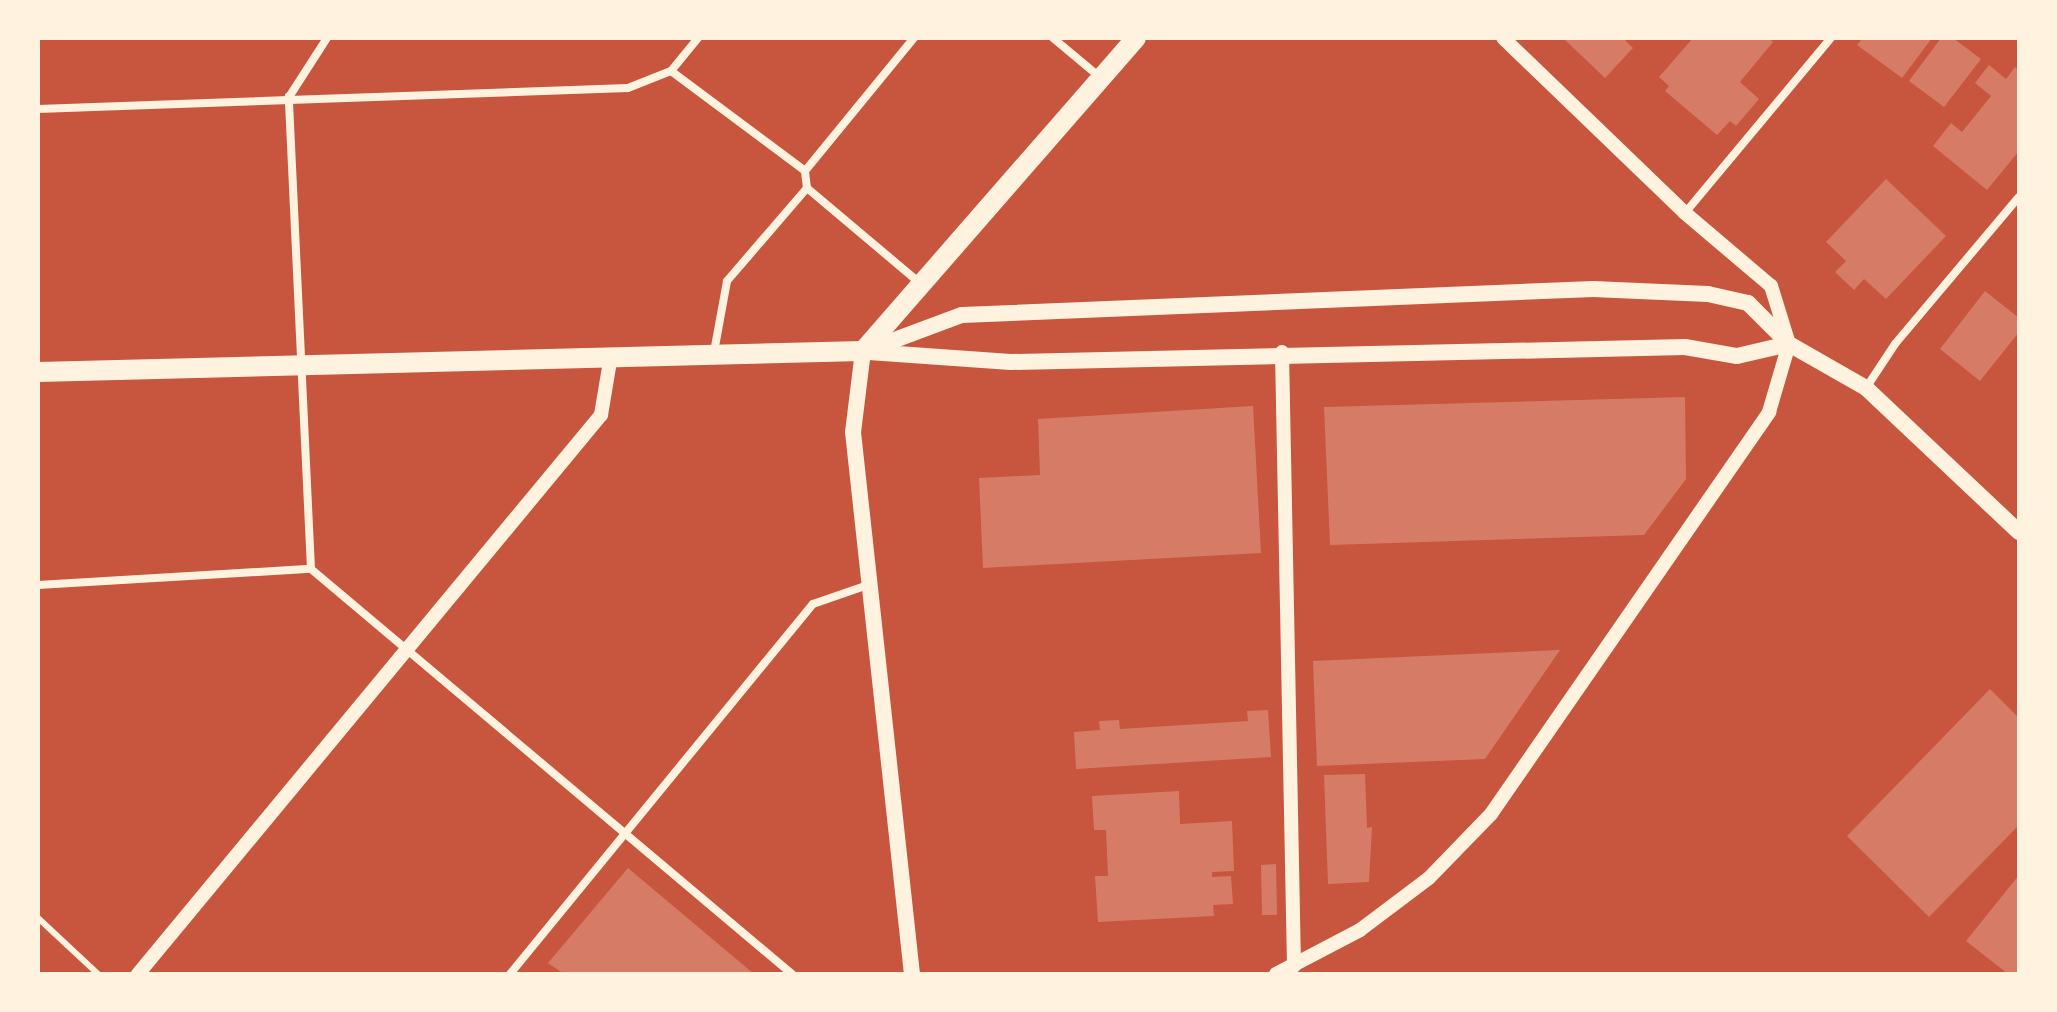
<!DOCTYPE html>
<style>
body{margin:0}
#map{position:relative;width:2057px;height:1012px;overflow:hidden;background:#c8553d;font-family:Inter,sans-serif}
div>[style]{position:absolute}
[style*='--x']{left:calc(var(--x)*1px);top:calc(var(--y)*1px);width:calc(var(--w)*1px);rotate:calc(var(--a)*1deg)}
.building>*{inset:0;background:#d67c66}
.service>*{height:6px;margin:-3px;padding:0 3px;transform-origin:3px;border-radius:3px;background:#fff3e0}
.minor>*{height:8px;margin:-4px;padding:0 4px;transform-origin:4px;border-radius:4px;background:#fff3e0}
.tertiary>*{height:14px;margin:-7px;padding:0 7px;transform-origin:7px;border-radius:7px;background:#fff3e0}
.secondary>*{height:16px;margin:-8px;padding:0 8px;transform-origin:8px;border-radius:8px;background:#fff3e0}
.primary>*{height:20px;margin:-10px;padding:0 10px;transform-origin:10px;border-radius:10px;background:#fff3e0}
span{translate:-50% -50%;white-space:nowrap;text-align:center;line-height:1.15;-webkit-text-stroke:6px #fff3e0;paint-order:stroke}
.frame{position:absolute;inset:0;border:40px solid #fff3e0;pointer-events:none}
</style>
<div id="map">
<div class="building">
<div style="clip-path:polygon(1563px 38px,1623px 38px,1633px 48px,1605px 78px)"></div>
<div style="clip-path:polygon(1693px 38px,1769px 38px,1773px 42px,1740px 82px,1759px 99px,1736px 126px,1730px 121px,1717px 135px,1665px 91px,1669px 86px,1659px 77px)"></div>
<div style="clip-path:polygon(1863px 38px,1932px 38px,1902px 78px,1857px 45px)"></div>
<div style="clip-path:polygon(1941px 38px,1953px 38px,1981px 59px,1944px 107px,1909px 81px)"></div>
<div style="clip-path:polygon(1989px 65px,2006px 79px,2015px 67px,2019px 71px,2019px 151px,1987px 190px,1933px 146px,1951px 123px,1962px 132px,1991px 96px,1975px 83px)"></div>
<div style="clip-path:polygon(1886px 179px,1946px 236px,1886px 299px,1864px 279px,1854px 290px,1835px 272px,1846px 261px,1826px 242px)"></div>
<div style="clip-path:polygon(1985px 291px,2019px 318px,2019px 332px,1980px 381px,1940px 349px)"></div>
<div style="clip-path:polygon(1685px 397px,1686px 479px,1644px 535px,1330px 545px,1324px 407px)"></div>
<div style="clip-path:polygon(1253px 406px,1261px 553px,983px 568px,979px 478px,1040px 475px,1038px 419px)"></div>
<div style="clip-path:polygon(1560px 650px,1485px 759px,1317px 766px,1313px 661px)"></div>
<div style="clip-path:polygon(1990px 689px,2019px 718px,2019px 825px,1929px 917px,1847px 836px)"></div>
<div style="clip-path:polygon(1268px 710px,1271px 757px,1076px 769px,1074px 732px,1100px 730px,1099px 721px,1119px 720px,1120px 729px,1248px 721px,1247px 711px)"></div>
<div style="clip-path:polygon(1365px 774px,1367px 828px,1372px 827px,1369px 882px,1328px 884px,1324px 775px)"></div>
<div style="clip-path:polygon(1179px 791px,1180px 824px,1232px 821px,1234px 871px,1212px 872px,1212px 877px,1231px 876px,1233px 904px,1213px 905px,1214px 916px,1098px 922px,1095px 876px,1108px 876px,1106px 830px,1094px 830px,1092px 796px)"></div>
<div style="clip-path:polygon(1276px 864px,1277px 915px,1262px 915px,1261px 865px)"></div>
<div style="clip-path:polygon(628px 868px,754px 974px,564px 974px,548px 963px)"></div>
<div style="clip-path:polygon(2019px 875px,2019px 974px,2008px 974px,1966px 941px)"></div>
</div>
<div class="service">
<div style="--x:38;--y:918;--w:82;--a:43"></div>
</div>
<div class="minor">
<div style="--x:1053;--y:38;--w:64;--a:39.9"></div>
<div style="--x:671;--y:71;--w:167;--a:36.7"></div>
<div style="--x:38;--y:109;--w:590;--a:-2.04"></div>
<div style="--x:628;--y:88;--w:46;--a:-21.6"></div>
<div style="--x:671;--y:71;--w:43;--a:-50.7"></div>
<div style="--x:807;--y:188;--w:148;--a:40.1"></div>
<div style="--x:1685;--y:213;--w:228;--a:-50.2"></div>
<div style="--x:714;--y:352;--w:72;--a:-79.6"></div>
<div style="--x:727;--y:281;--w:123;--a:-49.3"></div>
<div style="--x:807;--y:188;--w:17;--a:-97"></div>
<div style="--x:805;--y:171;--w:172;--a:-50.7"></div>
<div style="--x:1866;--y:388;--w:53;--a:-56.6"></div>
<div style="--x:1895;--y:344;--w:192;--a:-49.9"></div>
<div style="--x:311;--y:569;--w:473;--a:-92.7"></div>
<div style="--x:289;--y:97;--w:70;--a:-57.2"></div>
<div style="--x:38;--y:585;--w:273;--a:-3.4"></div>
<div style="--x:311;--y:569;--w:629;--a:40.1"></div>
<div style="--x:510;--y:974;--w:478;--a:-50.7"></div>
<div style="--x:813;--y:604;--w:58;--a:-19.1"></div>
</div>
<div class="tertiary">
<div style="--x:1282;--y:352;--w:614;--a:88.88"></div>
<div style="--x:138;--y:974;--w:726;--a:-50.37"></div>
<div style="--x:601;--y:415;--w:61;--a:-80.5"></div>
<div style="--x:1276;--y:974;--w:95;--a:-27.6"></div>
<div style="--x:1360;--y:930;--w:86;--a:-37"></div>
<div style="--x:1429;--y:878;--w:89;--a:-45.9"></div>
<div style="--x:1491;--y:814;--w:489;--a:-55.3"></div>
<div style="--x:1769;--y:412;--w:71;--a:-73.6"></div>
<div style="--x:1789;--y:344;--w:61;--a:-107.2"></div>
<div style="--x:1771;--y:286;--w:113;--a:-139.7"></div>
<div style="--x:1685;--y:213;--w:252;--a:-136.1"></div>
</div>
<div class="secondary">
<div style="--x:863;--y:351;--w:82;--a:97"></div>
<div style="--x:853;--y:432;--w:545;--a:83.79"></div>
<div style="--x:865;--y:351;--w:103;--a:-20.4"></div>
<div style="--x:962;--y:315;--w:632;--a:-2.36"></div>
<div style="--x:1593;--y:289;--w:115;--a:2.5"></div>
<div style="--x:1708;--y:294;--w:41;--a:12.7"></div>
<div style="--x:1748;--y:303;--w:58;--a:45"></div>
<div style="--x:1789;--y:344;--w:89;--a:29.7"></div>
<div style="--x:1866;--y:388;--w:210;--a:43.3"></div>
<div style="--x:869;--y:352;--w:142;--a:4"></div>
<div style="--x:1011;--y:362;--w:674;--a:-1.27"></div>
<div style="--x:1685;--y:347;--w:53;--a:9.8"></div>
<div style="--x:1737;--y:356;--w:53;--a:-13"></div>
</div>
<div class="primary">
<div style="--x:38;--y:372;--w:825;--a:-1.46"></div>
<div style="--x:863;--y:351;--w:415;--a:-48.9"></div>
</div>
<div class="frame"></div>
</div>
